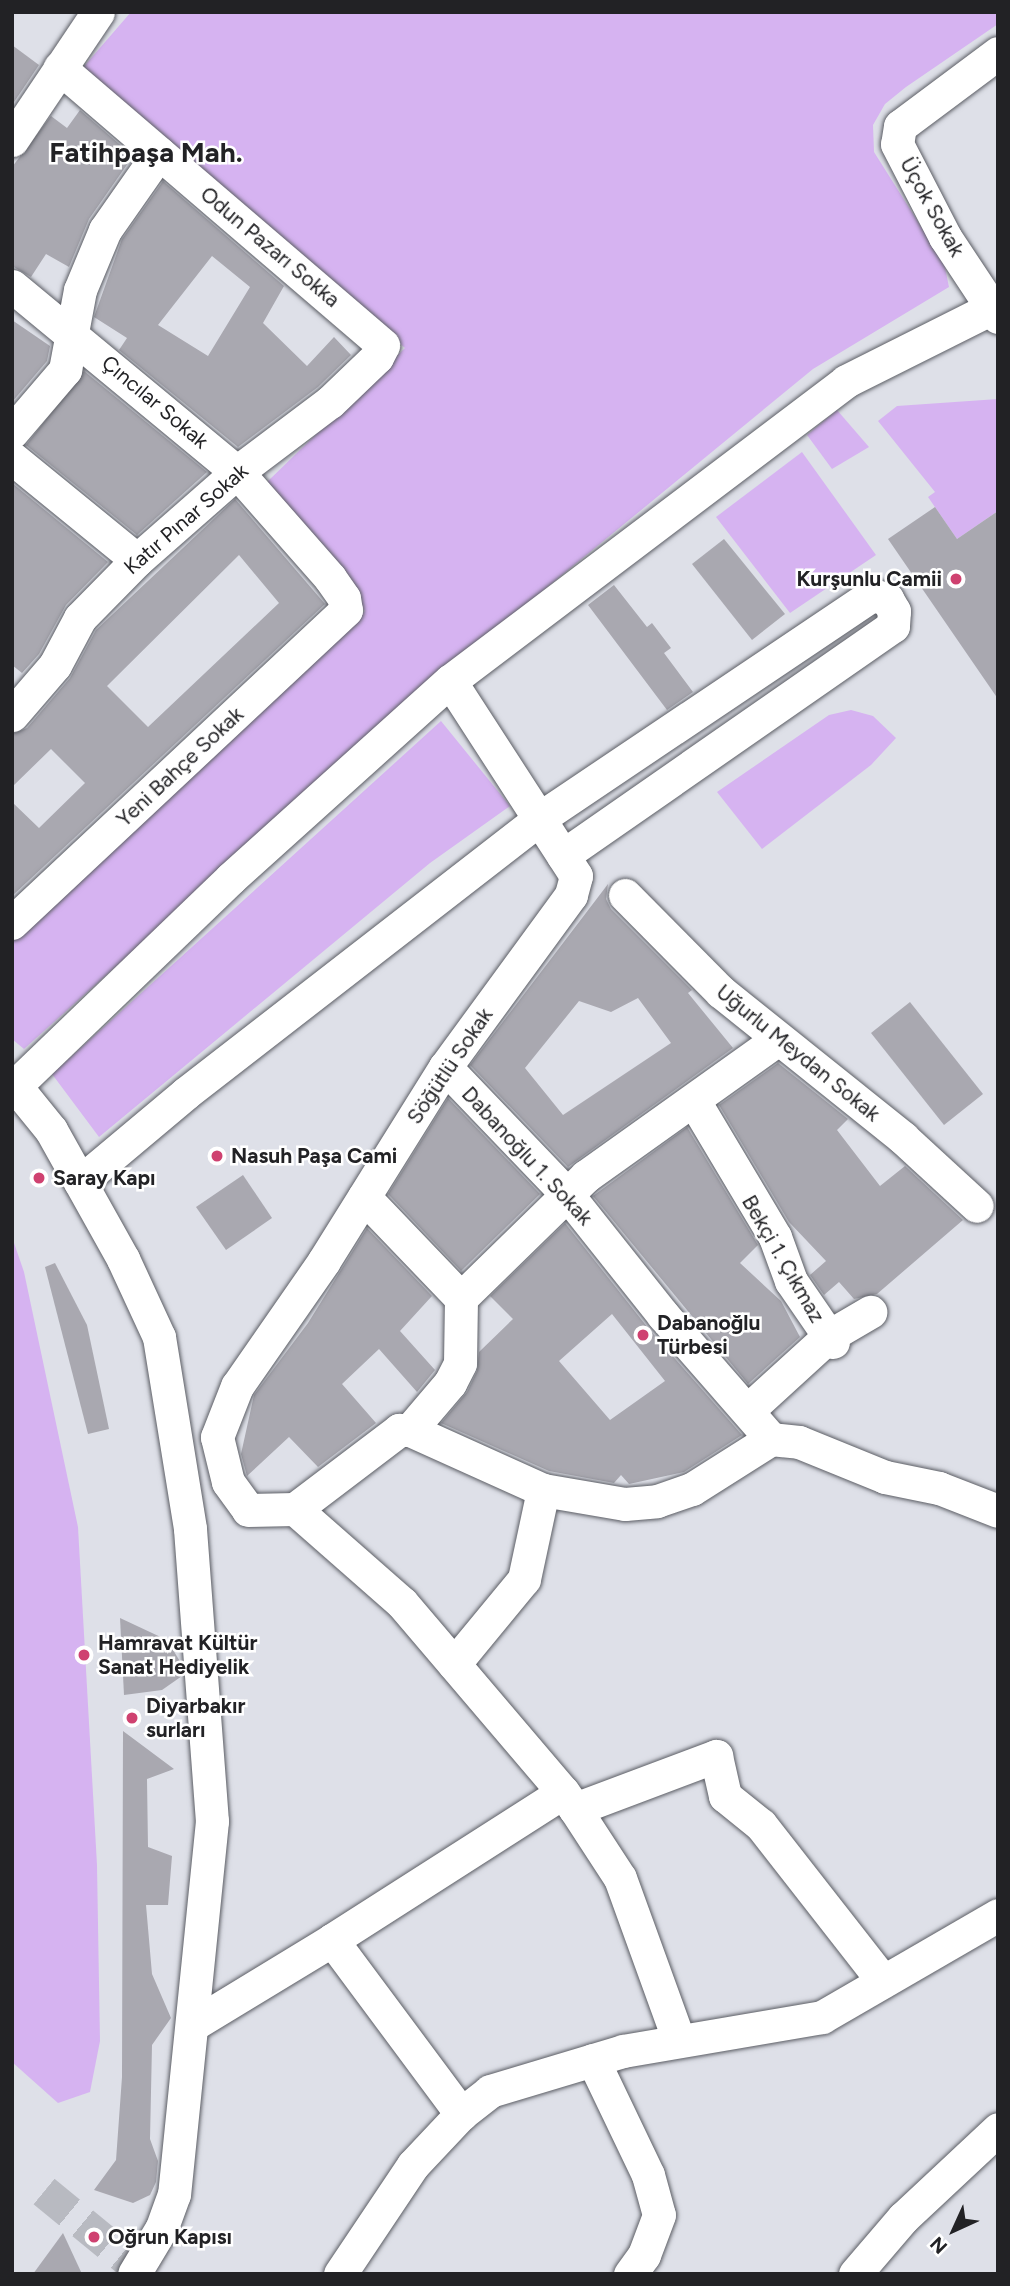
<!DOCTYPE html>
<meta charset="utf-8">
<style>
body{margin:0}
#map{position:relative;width:1010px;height:2286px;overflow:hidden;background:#dee0e8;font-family:Figtree,sans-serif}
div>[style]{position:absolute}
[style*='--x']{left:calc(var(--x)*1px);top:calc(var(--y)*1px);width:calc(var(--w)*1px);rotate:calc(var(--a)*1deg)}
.green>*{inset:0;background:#d6b3f1}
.building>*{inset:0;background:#a9a8b0}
.minor-tunnel>*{height:33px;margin-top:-16.5px;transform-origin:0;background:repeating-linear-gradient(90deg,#b8bac1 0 33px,transparent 0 50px)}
.roads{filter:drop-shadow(0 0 2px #5b5d64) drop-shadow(0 0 2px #5b5d64)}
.minor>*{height:33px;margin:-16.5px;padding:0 16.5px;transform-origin:16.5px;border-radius:16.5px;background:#fff}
.dots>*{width:19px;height:19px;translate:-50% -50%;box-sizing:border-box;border:4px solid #fff;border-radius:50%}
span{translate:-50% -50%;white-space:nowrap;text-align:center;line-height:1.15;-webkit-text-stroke:5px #fff;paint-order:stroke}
.street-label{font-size:21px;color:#222225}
.poi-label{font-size:21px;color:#222225;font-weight:700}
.right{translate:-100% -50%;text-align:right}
.left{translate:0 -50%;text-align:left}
.district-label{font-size:28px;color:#222225;font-weight:700}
.frame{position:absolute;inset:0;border:14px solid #222225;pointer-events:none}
.north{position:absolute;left:919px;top:2195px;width:70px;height:70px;-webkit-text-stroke:5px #fff;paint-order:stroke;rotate:225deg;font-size:19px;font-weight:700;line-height:28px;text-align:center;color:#222225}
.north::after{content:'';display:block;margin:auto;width:24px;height:32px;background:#222225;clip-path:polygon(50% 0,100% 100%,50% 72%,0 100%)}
</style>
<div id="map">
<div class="green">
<div style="clip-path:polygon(131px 12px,998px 12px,998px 24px,906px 87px,885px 104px,873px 125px,874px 152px,944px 263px,949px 287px,813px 369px,439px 676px,24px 1049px,12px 1039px,12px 936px,365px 611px,266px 483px,405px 348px,255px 214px,80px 71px)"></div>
<div style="clip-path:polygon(998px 399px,998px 511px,957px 539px,928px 497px,935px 492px,878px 421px,897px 406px)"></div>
<div style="clip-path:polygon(837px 410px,869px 447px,832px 469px,807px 435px)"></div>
<div style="clip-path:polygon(802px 452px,876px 555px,790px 613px,716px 517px)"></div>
<div style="clip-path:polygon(851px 710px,873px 716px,896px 738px,871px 765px,762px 849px,717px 792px,829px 715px)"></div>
<div style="clip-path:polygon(441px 721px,510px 806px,430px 863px,99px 1137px,52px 1074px)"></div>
<div style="clip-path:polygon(12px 1237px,24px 1272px,78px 1527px,97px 1865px,100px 2041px,90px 2092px,58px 2103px,12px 2062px)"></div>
</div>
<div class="building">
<div style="clip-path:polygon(12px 45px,39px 65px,12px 105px)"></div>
<div style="clip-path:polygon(80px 110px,133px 156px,89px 219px,69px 267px,46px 254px,31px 277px,12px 266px,12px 167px,51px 116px,67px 128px)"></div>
<div style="clip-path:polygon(evenodd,163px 181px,284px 286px,263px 323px,307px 366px,334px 337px,351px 355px,318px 387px,238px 447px,119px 350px,127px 338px,94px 317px,122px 239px,163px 181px,212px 256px,250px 287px,208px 356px,158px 325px,212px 256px)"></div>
<div style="clip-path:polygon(12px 320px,50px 346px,47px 361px,12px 402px)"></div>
<div style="clip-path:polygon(84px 371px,207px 472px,137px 535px,26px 445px)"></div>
<div style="clip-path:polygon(12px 483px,108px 562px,66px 605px,39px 654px,22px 673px,12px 665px)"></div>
<div style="clip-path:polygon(evenodd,235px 499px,325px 604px,12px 896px,12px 802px,39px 828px,85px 783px,51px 749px,12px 787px,12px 734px,27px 728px,70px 678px,96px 630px,235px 499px,239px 555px,279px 603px,148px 727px,107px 686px,239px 555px)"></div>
<div style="clip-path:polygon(935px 507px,957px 539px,998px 511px,998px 699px,888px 539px)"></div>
<div style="clip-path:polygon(724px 539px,785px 614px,752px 640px,692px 564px)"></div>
<div style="clip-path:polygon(614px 585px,647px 627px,652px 623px,671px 648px,664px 653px,693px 692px,667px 710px,588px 605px)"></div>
<div style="clip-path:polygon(evenodd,608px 884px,606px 899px,611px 909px,692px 990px,688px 993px,733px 1048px,568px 1167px,470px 1065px,608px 884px,638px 998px,671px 1043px,563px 1115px,525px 1068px,579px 1001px,611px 1012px,638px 998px)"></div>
<div style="clip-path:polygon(910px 1002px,983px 1094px,944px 1125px,871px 1033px)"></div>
<div style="clip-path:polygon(778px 1063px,848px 1119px,837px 1130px,880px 1186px,905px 1166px,963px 1220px,877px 1294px,854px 1299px,839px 1282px,824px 1295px,810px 1275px,826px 1261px,789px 1222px,719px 1105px)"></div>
<div style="clip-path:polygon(448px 1098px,540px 1194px,461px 1271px,388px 1194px)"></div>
<div style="clip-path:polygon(687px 1127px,758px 1245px,740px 1263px,781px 1301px,800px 1337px,748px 1384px,593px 1196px)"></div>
<div style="clip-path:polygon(243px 1175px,272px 1218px,226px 1250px,196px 1207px)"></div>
<div style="clip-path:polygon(evenodd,565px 1223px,648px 1328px,742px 1435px,684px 1472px,629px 1484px,621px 1475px,614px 1483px,549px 1471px,441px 1423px,467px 1392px,477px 1371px,479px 1352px,513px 1319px,490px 1296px,565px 1223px,612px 1314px,665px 1381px,610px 1420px,559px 1361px,612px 1314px)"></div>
<div style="clip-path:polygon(367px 1228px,432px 1296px,400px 1331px,435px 1370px,417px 1392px,379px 1349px,342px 1384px,376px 1423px,318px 1467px,289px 1437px,247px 1476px,241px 1454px,254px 1395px,308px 1323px)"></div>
<div style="clip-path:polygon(55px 1263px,87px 1325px,109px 1429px,88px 1434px,45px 1267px)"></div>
<div style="clip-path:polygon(120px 1618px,167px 1640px,181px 1663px,182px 1676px,162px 1690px,124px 1695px)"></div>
<div style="clip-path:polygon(123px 1731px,174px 1769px,147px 1779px,148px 1847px,172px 1856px,168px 1905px,146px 1905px,152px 1974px,171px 2018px,152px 2045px,150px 2139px,158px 2161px,156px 2182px,150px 2195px,133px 2203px,94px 2190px,116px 2160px,122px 2077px)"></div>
<div style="clip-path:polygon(63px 2233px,82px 2274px,33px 2274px)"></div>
</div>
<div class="minor-tunnel">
<div style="--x:44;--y:2191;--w:123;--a:39.4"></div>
</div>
<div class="roads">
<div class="minor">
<div style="--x:998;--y:53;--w:122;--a:143.3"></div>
<div style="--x:900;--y:126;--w:18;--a:99"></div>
<div style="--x:897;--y:144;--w:105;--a:62.7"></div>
<div style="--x:945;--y:237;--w:96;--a:56.5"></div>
<div style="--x:12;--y:140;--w:154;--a:-56.1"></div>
<div style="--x:12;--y:286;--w:292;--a:39.6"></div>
<div style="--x:237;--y:472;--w:141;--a:48.7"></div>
<div style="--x:330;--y:578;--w:24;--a:55"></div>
<div style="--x:344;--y:598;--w:12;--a:81"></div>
<div style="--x:346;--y:610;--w:458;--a:136.9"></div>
<div style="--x:12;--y:432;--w:82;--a:-49.5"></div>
<div style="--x:65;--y:370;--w:81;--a:-79.4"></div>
<div style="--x:80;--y:290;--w:65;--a:-67.4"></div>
<div style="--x:105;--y:230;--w:94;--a:-55"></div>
<div style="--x:12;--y:458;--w:161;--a:39.2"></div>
<div style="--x:450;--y:681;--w:232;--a:57.1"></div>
<div style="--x:576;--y:876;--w:20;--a:105"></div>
<div style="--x:571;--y:895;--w:213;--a:126.2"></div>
<div style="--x:445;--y:1067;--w:229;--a:122"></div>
<div style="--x:324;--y:1261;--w:152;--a:124.8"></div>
<div style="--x:237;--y:1386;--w:55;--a:111.4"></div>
<div style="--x:217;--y:1437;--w:46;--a:76.3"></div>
<div style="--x:228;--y:1482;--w:34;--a:54"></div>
<div style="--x:248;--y:1510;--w:47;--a:-1.2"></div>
<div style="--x:295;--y:1509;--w:142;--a:41.3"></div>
<div style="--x:402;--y:1603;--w:248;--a:49.6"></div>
<div style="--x:12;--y:715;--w:66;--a:-49.3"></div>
<div style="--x:55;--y:665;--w:53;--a:-62"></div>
<div style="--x:80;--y:618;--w:81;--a:-45.5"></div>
<div style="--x:137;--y:560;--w:133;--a:-41.3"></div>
<div style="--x:237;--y:472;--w:116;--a:-37"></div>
<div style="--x:330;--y:402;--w:65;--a:-43.8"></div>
<div style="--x:377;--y:357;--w:13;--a:-63"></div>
<div style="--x:383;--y:345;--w:426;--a:-139.4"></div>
<div style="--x:625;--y:895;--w:136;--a:45.3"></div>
<div style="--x:721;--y:992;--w:233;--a:38.7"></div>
<div style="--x:903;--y:1138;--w:100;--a:42.6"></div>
<div style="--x:445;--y:1067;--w:175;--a:46.2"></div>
<div style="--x:566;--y:1193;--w:156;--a:51.5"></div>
<div style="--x:663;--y:1315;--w:164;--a:48.9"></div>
<div style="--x:12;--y:1082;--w:62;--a:50.9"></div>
<div style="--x:51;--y:1130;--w:148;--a:60.8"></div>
<div style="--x:123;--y:1259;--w:86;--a:65.2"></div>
<div style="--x:159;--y:1337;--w:194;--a:80.8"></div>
<div style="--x:190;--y:1529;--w:293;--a:85.7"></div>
<div style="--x:212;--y:1821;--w:375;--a:95.8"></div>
<div style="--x:174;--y:2194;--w:37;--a:110"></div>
<div style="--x:161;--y:2229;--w:52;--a:121"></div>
<div style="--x:16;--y:1085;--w:298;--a:-43.9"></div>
<div style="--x:231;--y:878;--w:295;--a:-42"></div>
<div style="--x:450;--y:681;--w:497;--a:-37.1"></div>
<div style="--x:846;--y:381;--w:163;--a:-26.6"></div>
<div style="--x:694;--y:1101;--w:158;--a:59.2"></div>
<div style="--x:775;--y:1237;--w:47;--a:70"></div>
<div style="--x:791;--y:1281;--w:74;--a:55.5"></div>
<div style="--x:80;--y:1182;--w:138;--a:-40"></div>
<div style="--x:186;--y:1093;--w:448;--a:-37.8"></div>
<div style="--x:540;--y:818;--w:400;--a:-33.9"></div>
<div style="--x:872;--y:595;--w:16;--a:15"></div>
<div style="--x:887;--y:599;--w:14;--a:60"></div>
<div style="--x:894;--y:611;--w:15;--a:94"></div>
<div style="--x:893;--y:626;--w:402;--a:145.2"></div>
<div style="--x:364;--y:1197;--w:140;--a:46.2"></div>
<div style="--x:461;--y:1298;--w:175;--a:-44.3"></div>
<div style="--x:586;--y:1176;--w:236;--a:-35.5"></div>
<div style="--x:748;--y:1410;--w:110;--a:-42.4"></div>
<div style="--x:829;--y:1336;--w:48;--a:-30.3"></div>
<div style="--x:410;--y:1430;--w:62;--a:-49.6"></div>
<div style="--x:450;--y:1383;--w:22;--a:-63"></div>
<div style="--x:460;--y:1363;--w:65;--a:-89.1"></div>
<div style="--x:295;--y:1509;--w:131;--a:-37.2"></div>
<div style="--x:399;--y:1430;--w:11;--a:0"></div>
<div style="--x:410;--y:1430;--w:146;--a:24.3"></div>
<div style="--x:543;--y:1490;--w:83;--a:9.7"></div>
<div style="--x:625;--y:1504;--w:32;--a:-5"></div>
<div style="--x:657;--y:1501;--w:37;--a:-19"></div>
<div style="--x:692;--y:1489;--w:93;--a:-32.3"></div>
<div style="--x:771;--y:1439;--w:28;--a:6"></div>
<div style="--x:799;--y:1442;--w:93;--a:22.1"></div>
<div style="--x:885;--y:1477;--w:55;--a:11.5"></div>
<div style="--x:939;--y:1488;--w:63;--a:21.3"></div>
<div style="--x:454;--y:1664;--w:110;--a:-50.5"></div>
<div style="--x:524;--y:1579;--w:91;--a:-77.9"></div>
<div style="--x:575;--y:1809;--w:82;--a:56.9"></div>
<div style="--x:620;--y:1878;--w:173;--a:70.1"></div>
<div style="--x:332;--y:1940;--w:274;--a:-32.6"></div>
<div style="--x:563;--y:1792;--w:21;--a:55"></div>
<div style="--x:575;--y:1809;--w:151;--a:-20.6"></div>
<div style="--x:716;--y:1756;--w:41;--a:77.3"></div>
<div style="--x:725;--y:1796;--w:46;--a:38.9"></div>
<div style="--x:761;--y:1825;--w:198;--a:52"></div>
<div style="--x:194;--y:2024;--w:162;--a:-31.3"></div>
<div style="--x:332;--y:1940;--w:217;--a:53.4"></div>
<div style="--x:461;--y:2114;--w:37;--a:-38"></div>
<div style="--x:490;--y:2091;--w:139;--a:-16.7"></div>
<div style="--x:623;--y:2051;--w:202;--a:-9.7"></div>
<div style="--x:822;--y:2017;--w:203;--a:-30.1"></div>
<div style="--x:593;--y:2060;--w:127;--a:64.4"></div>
<div style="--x:648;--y:2175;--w:41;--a:74.6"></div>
<div style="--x:659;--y:2215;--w:43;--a:110.6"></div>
<div style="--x:644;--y:2255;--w:24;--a:126"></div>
<div style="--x:340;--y:2274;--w:131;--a:-56.2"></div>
<div style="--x:413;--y:2165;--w:70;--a:-46.7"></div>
<div style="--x:855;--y:2274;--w:74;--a:-49.4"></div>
<div style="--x:903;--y:2218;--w:130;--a:-43.1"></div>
</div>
</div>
<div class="dots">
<div style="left:956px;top:579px;background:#cf4170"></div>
<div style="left:217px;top:1156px;background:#cf4170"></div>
<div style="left:39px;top:1178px;background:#cf4170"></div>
<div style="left:643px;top:1335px;background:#cf4170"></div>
<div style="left:84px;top:1655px;background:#cf4170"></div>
<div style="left:132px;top:1718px;background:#cf4170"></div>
<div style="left:94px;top:2237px;background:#cf4170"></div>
</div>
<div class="street-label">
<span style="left:932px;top:207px;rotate:61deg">Üçok Sokak</span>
<span style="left:270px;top:247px;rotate:40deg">Odun Pazarı Sokka</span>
<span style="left:155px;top:402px;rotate:40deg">Çıncılar Sokak</span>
<span style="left:186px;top:519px;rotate:-41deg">Katır Pınar Sokak</span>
<span style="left:180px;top:767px;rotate:-43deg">Yeni Bahçe Sokak</span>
<span style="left:798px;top:1053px;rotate:39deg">Uğurlu Meydan Sokak</span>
<span style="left:450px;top:1066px;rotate:-56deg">Söğütlü Sokak</span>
<span style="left:527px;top:1156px;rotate:47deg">Dabanoğlu 1. Sokak</span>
<span style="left:783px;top:1259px;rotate:60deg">Bekçi 1. Çıkmaz</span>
</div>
<div class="poi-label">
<span class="right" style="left:942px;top:579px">Kurşunlu Camii</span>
<span class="left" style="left:231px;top:1156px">Nasuh Paşa Cami</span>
<span class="left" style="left:53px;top:1178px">Saray Kapı</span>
<span class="left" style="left:657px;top:1335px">Dabanoğlu<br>Türbesi</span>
<span class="left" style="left:98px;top:1655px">Hamravat Kültür<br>Sanat Hediyelik</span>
<span class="left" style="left:146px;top:1718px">Diyarbakır<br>surları</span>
<span class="left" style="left:108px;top:2237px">Oğrun Kapısı</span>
</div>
<div class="district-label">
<span style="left:146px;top:152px">Fatihpaşa Mah.</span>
</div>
<div class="frame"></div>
<div class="north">N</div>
</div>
